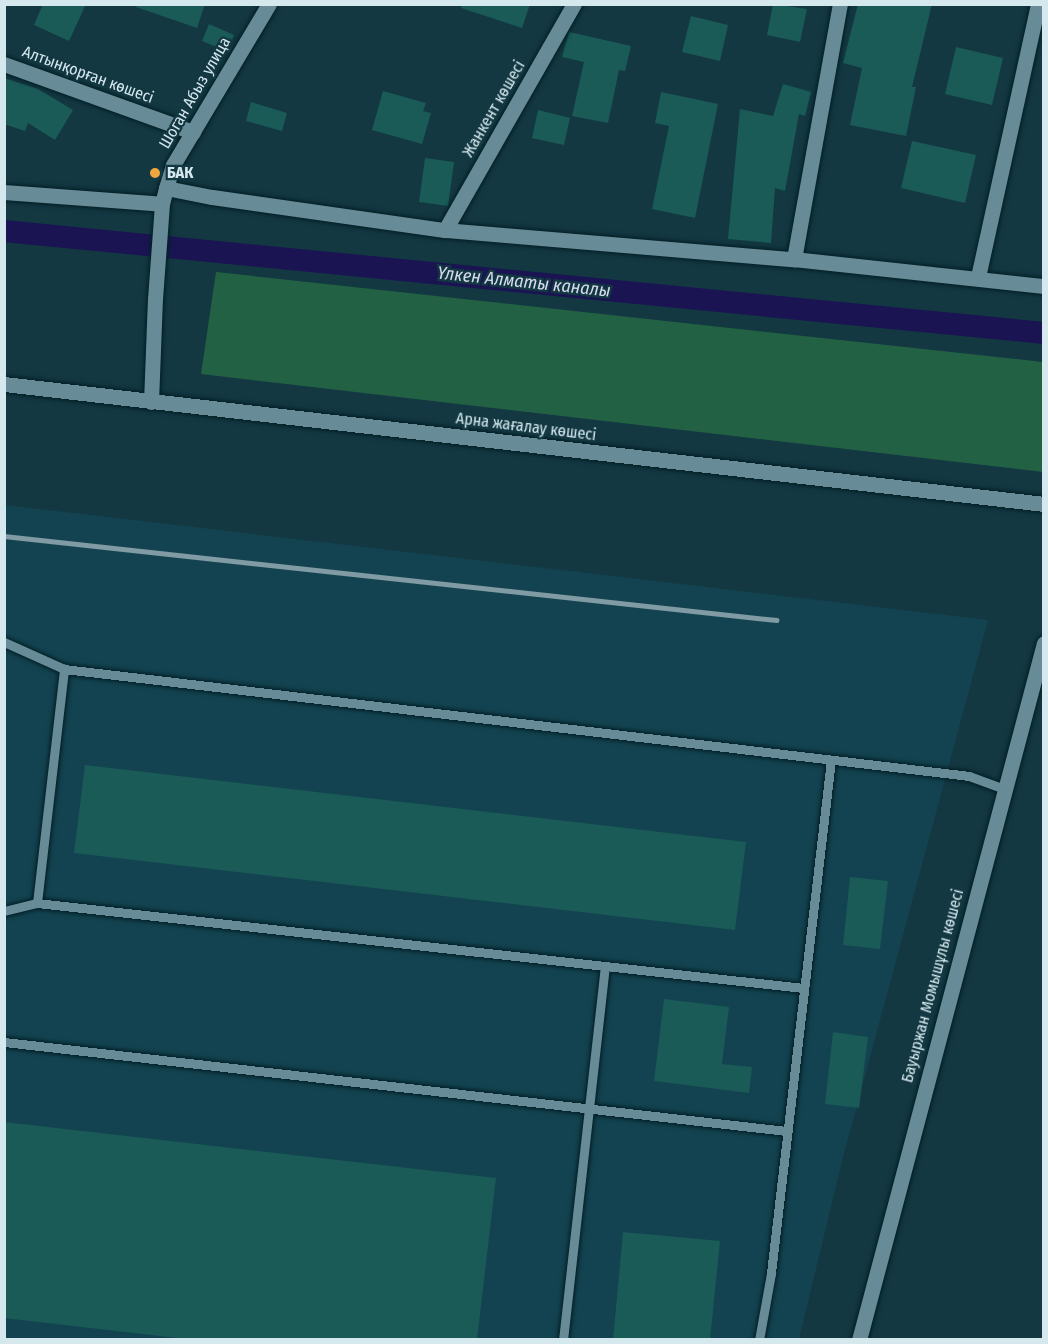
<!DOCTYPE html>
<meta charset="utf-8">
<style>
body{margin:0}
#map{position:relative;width:1048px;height:1344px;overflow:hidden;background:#133842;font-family:"Fira Sans Condensed",sans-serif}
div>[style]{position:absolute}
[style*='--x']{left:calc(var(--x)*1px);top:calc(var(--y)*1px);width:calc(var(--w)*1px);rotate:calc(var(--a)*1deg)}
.built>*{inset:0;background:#134350}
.green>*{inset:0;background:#226144}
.canal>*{height:22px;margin:-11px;padding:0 11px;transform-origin:11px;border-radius:11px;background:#1a1552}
.building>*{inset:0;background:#1a5a57}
.roads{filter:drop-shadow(0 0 2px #031e25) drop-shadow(0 0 2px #031e25)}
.service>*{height:9px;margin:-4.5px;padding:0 4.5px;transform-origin:4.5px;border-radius:4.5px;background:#678c98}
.minor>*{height:15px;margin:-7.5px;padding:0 7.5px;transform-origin:7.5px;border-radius:7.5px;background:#678c98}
.tertiary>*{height:15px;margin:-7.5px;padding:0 7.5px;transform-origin:7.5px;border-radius:7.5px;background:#678c98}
.rail>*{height:4.5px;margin:-2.25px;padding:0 2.25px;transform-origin:2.25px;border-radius:2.25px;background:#809ba3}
.dots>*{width:16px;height:16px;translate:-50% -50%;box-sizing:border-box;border:3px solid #133842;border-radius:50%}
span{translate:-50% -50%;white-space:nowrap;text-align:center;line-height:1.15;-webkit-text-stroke:4.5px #133842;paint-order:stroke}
.street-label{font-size:16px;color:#d4e8ee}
.poi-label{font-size:16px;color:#d4e8ee;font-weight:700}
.left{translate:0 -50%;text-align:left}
.water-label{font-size:18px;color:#d7daee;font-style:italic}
.frame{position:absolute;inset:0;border:6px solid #d4e8ee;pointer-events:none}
</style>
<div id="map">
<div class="built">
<div style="clip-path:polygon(5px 505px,988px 620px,843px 1157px,799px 1339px,5px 1340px)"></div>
</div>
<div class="green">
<div style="clip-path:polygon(216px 272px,1043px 362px,1043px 472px,201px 374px)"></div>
</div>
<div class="canal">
<div style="--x:4;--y:231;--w:1045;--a:5.6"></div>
</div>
<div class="building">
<div style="clip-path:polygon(43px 4px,86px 4px,69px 41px,34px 25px)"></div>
<div style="clip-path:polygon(137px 4px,205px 4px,197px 28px,136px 7px)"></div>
<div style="clip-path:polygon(462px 4px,530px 4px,522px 28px,461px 8px)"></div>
<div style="clip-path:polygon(773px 4px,807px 9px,800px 42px,767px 35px)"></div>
<div style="clip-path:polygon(858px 4px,932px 4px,912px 87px,916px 87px,906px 136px,850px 125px,862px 68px,843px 63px)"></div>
<div style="clip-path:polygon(691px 16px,728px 25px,720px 61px,682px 52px)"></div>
<div style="clip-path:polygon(209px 24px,234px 35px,227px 51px,202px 41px)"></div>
<div style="clip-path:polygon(569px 32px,631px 46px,625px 71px,619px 70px,608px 123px,572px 116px,584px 62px,562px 57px)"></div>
<div style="clip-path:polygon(956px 47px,1003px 58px,992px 105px,945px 94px)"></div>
<div style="clip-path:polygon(4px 78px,38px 89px,73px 110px,55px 140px,28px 123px,25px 131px,4px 124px)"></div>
<div style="clip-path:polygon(783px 84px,811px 92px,805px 116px,799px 114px,785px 191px,775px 188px,771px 243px,728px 239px,740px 109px,773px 116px)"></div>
<div style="clip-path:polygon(383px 91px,426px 103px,423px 111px,431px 113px,422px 144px,372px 130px)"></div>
<div style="clip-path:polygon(661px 92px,718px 104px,695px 218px,652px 209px,669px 126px,655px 123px)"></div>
<div style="clip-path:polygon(251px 102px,287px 113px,282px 131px,246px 121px)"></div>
<div style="clip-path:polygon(538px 110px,570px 118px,564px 145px,532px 138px)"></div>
<div style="clip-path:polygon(912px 141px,976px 155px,965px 203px,901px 188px)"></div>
<div style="clip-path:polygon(425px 158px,454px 162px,448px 206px,419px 202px)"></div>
<div style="clip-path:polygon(85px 765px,746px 842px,735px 930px,74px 853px)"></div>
<div style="clip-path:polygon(850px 877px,888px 881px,880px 949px,843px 945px)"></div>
<div style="clip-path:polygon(664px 999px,729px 1007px,722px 1064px,752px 1067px,749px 1093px,654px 1081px)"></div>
<div style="clip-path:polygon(833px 1032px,868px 1037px,859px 1108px,825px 1104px)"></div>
<div style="clip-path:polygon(4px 1122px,496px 1178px,477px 1340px,194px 1340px,4px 1318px)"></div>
<div style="clip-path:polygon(623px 1232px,720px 1241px,710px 1340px,613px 1340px)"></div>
</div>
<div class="roads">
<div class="service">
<div style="--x:4;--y:642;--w:66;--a:24.2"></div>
<div style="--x:64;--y:669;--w:911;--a:6.74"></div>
<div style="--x:969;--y:776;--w:37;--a:20"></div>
<div style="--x:37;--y:903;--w:236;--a:-83.4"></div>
<div style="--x:4;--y:911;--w:34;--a:-14"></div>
<div style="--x:37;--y:903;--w:771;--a:6.33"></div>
<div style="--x:4;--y:1042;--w:787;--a:6.49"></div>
<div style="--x:563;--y:1340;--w:376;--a:-83.6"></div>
<div style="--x:759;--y:1340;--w:68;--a:-79.8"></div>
<div style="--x:771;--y:1273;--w:516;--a:-83.33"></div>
</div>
<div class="minor">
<div style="--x:4;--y:64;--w:201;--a:19.8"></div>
<div style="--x:166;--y:188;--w:47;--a:11.1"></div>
<div style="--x:212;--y:197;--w:235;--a:8.1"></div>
<div style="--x:445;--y:230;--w:350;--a:4.8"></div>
<div style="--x:794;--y:259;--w:251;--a:6.2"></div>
<div style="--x:4;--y:192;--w:158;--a:4.3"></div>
<div style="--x:445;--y:230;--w:260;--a:-60.3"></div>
<div style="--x:794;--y:259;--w:259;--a:-79.8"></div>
<div style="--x:978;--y:277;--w:280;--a:-77.6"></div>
</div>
<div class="tertiary">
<div style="--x:4;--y:384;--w:1047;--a:6.58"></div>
<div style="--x:151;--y:402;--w:103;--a:-87.8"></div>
<div style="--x:155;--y:299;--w:95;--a:-85.8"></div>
<div style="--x:162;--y:204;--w:16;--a:-76"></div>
<div style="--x:166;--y:188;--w:24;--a:-73"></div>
<div style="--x:173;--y:165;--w:187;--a:-59.2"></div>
<div style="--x:859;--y:1340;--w:721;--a:-75.14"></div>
</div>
</div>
<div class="rail">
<div style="--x:4;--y:536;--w:777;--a:6.21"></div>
</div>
<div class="dots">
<div style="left:155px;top:173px;background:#f0a63f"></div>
</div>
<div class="street-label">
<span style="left:88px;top:75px;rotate:20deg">Алтынқорған көшесі</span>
<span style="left:195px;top:93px;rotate:-60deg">Шоган Абыз улица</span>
<span style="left:494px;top:109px;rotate:-60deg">Жанкент көшесі</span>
<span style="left:526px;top:427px;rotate:7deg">Арна жағалау көшесі</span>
<span style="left:933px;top:986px;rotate:-75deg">Бауыржан Момышұлы көшесі</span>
</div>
<div class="poi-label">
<span class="left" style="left:167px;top:173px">БАК</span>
</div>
<div class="water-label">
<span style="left:524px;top:282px;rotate:6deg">Үлкен Алматы каналы</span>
</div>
<div class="frame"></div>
</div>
